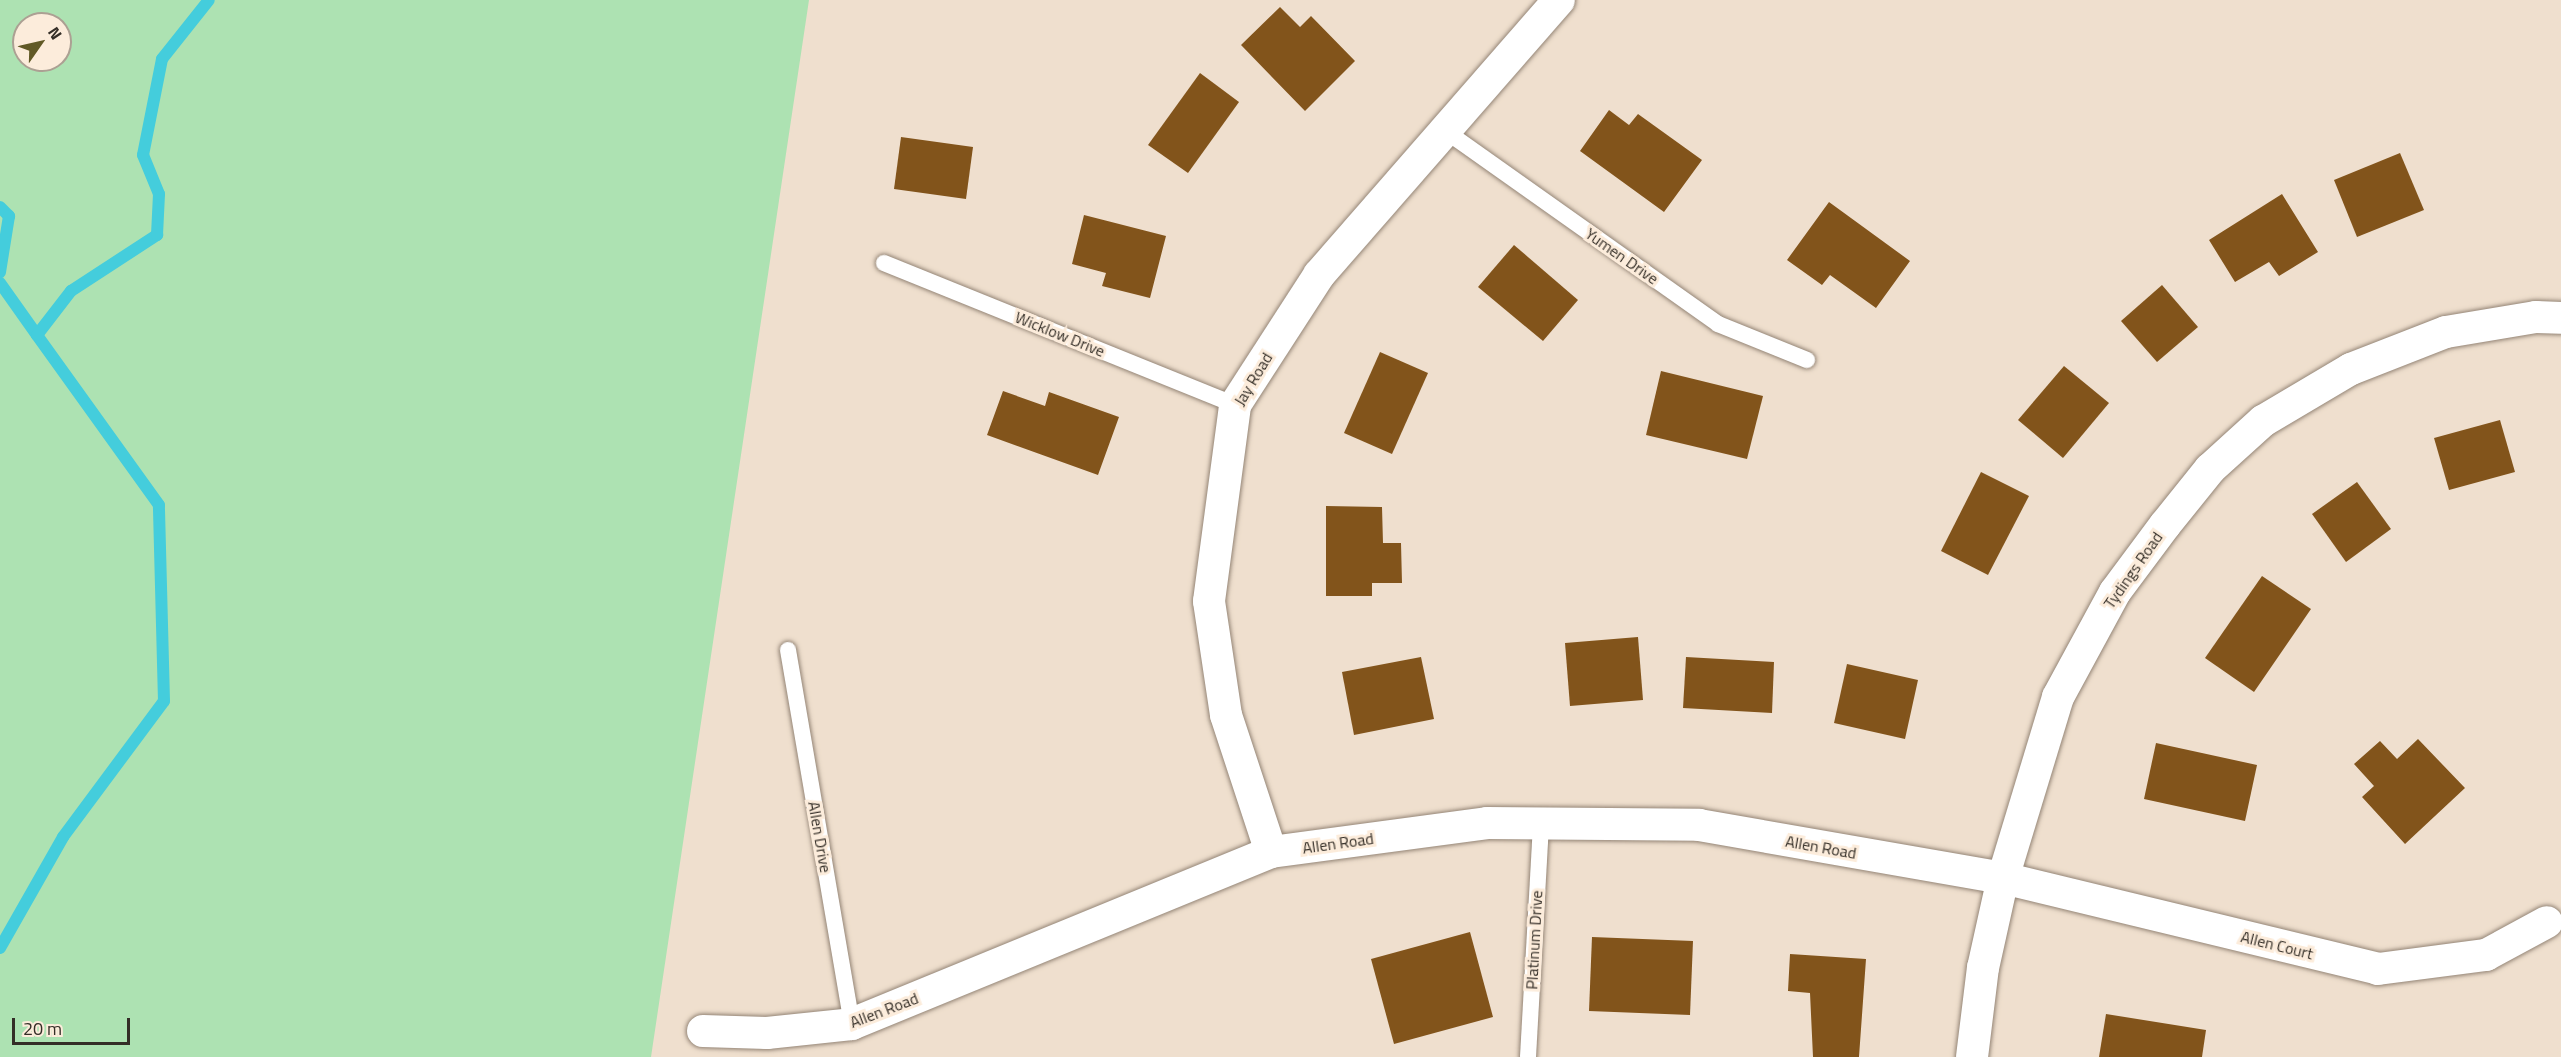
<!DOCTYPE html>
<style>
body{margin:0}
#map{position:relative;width:2561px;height:1057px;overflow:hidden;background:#efdfce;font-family:"Titillium Web",sans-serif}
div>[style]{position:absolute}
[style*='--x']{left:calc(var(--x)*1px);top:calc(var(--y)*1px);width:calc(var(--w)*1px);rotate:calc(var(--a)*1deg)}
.green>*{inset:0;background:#ade2b2}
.stream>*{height:12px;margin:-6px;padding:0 6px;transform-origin:6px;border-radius:6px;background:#44cddc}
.building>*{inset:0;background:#82541b}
.roads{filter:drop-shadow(0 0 2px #948576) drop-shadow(0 0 2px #948576)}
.lane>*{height:16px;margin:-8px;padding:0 8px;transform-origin:8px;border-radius:8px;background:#fff}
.street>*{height:32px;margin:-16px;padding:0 16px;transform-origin:16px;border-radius:16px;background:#fff}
span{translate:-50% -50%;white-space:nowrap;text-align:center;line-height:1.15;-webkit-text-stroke:6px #fcecdb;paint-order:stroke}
.street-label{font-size:16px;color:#342e27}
.north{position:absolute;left:12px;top:12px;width:60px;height:60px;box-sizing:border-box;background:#fcecdb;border:2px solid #aca093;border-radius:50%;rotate:56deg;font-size:16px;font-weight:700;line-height:24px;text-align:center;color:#342e27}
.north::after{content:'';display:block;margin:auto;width:21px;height:27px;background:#615926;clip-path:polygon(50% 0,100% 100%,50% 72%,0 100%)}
.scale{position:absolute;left:12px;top:1018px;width:118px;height:27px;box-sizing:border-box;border:3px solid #342e27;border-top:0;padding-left:8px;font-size:18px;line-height:21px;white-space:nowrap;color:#342e27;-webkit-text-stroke:4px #fcecdb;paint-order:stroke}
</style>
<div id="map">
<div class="green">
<div style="clip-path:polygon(evenodd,0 0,809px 0,651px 1057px,0 1057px,0 0,24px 24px,60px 24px,60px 60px,24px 60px,24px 24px)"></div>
</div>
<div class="stream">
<div style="--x:0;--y:207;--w:13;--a:45"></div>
<div style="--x:9;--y:216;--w:57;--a:99.1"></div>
<div style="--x:0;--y:283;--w:64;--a:54.6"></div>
<div style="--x:0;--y:948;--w:128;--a:-60.4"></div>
<div style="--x:63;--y:837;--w:169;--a:-53.4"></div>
<div style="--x:164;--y:701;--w:196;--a:-91.5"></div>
<div style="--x:159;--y:505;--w:209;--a:-125.7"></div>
<div style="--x:37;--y:335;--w:56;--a:-52.3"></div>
<div style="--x:71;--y:291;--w:103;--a:-33.1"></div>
<div style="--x:157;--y:235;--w:41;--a:-87.2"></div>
<div style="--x:159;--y:194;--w:42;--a:-112.3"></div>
<div style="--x:143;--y:155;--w:98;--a:-78.8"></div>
<div style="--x:162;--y:59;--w:75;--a:-51.5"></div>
</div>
<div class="building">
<div style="clip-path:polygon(1280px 7px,1300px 27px,1311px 16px,1355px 61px,1305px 111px,1241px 45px)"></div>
<div style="clip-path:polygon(1200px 73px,1239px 102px,1188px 173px,1148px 145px)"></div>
<div style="clip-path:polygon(1609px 110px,1629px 125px,1638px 114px,1702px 160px,1664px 212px,1580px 151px)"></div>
<div style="clip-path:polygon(901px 137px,973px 147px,966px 199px,894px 189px)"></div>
<div style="clip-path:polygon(2400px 153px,2424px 210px,2357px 237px,2334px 180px)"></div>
<div style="clip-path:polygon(2282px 194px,2318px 252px,2279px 276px,2269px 262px,2235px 282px,2209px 240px)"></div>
<div style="clip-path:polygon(1829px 202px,1910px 261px,1876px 308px,1830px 275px,1822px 285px,1787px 260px)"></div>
<div style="clip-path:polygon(1084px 215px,1166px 236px,1150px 298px,1102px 286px,1106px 273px,1072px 264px)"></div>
<div style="clip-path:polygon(1514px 245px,1578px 300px,1543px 341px,1478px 287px)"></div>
<div style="clip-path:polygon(2162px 285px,2198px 327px,2157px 362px,2121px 321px)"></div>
<div style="clip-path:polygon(1380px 352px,1428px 373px,1392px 454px,1344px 433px)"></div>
<div style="clip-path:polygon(2064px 366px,2109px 403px,2063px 458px,2018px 420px)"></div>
<div style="clip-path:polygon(1661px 371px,1763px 396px,1747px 459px,1646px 435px)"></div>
<div style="clip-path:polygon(1003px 391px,1045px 406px,1049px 392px,1119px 417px,1098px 475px,987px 435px)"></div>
<div style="clip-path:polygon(2500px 420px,2515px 472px,2449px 490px,2434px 438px)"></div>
<div style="clip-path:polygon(1981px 472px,2029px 496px,1988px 575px,1941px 551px)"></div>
<div style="clip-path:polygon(2357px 482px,2391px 529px,2346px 562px,2312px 514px)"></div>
<div style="clip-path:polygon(1326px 506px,1382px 507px,1383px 543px,1401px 543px,1402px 583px,1372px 583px,1372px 596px,1326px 596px)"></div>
<div style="clip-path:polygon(2262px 576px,2311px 609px,2254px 692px,2205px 658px)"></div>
<div style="clip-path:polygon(1638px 637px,1643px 700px,1570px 706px,1565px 643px)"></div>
<div style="clip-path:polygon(1421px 657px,1434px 719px,1354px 735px,1342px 672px)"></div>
<div style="clip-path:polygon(1686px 657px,1774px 662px,1772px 713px,1683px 708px)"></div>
<div style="clip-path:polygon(1847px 664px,1918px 680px,1905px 739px,1834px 723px)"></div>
<div style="clip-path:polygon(2418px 739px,2465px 788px,2405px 844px,2362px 797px,2374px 786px,2354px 764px,2380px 741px,2397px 759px)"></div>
<div style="clip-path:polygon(2156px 743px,2257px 765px,2245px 821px,2144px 799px)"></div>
<div style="clip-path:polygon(1470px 932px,1493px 1017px,1394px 1044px,1371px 959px)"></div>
<div style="clip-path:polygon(1592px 937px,1693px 941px,1690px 1015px,1589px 1011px)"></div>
<div style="clip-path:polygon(1790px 954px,1866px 959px,1859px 1057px,1813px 1057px,1810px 993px,1788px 991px)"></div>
<div style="clip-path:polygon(2106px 1014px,2206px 1030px,2202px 1057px,2099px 1057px)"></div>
</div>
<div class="roads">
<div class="lane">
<div style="--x:1447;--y:132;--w:332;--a:35.3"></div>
<div style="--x:1718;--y:324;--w:96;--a:22"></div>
<div style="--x:884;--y:263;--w:379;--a:22"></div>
<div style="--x:788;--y:650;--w:379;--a:80.3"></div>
<div style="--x:1528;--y:1057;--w:234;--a:-86.8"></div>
</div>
<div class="street">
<div style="--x:1271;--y:852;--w:144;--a:-108.2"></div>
<div style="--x:1226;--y:715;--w:115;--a:-98.5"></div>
<div style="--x:1209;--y:601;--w:198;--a:-82.4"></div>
<div style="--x:1235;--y:405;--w:155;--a:-57.1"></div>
<div style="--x:1319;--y:275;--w:365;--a:-48.9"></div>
<div style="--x:703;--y:1031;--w:64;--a:1.8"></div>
<div style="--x:767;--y:1033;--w:85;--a:-6"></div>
<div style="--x:852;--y:1024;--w:453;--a:-22.3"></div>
<div style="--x:1271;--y:852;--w:218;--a:-7.6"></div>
<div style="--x:1487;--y:823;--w:212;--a:0.5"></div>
<div style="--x:1699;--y:825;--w:309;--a:9.9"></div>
<div style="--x:2003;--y:878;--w:386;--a:13.6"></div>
<div style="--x:2378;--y:969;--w:109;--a:-7.4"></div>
<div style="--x:2486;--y:955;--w:69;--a:-28.4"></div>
<div style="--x:1972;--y:1057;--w:90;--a:-83"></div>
<div style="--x:1983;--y:968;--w:92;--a:-77.5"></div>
<div style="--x:2003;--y:878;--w:189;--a:-73.1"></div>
<div style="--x:2058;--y:697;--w:119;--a:-61.5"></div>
<div style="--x:2115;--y:592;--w:84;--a:-53.3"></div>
<div style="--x:2165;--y:525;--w:72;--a:-51.2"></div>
<div style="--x:2210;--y:469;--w:72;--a:-42.2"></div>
<div style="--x:2263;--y:421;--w:102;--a:-30.6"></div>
<div style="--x:2351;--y:369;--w:102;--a:-21.3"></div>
<div style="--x:2446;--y:332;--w:91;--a:-9.5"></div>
<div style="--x:2536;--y:317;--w:25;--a:2"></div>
</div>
</div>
<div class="street-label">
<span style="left:1622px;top:256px;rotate:35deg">Yumen Drive</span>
<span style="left:1060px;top:334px;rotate:22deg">Wicklow Drive</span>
<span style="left:1253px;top:379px;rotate:-59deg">Jay Road</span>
<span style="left:2133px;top:570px;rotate:-55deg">Tydings Road</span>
<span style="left:820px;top:837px;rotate:80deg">Allen Drive</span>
<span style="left:1338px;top:843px;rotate:-8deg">Allen Road</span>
<span style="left:1821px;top:847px;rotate:10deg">Allen Road</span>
<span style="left:1534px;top:940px;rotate:-87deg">Platinum Drive</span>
<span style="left:2277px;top:945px;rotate:14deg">Allen Court</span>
<span style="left:884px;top:1010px;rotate:-21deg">Allen Road</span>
</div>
<div class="north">N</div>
<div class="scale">20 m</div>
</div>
